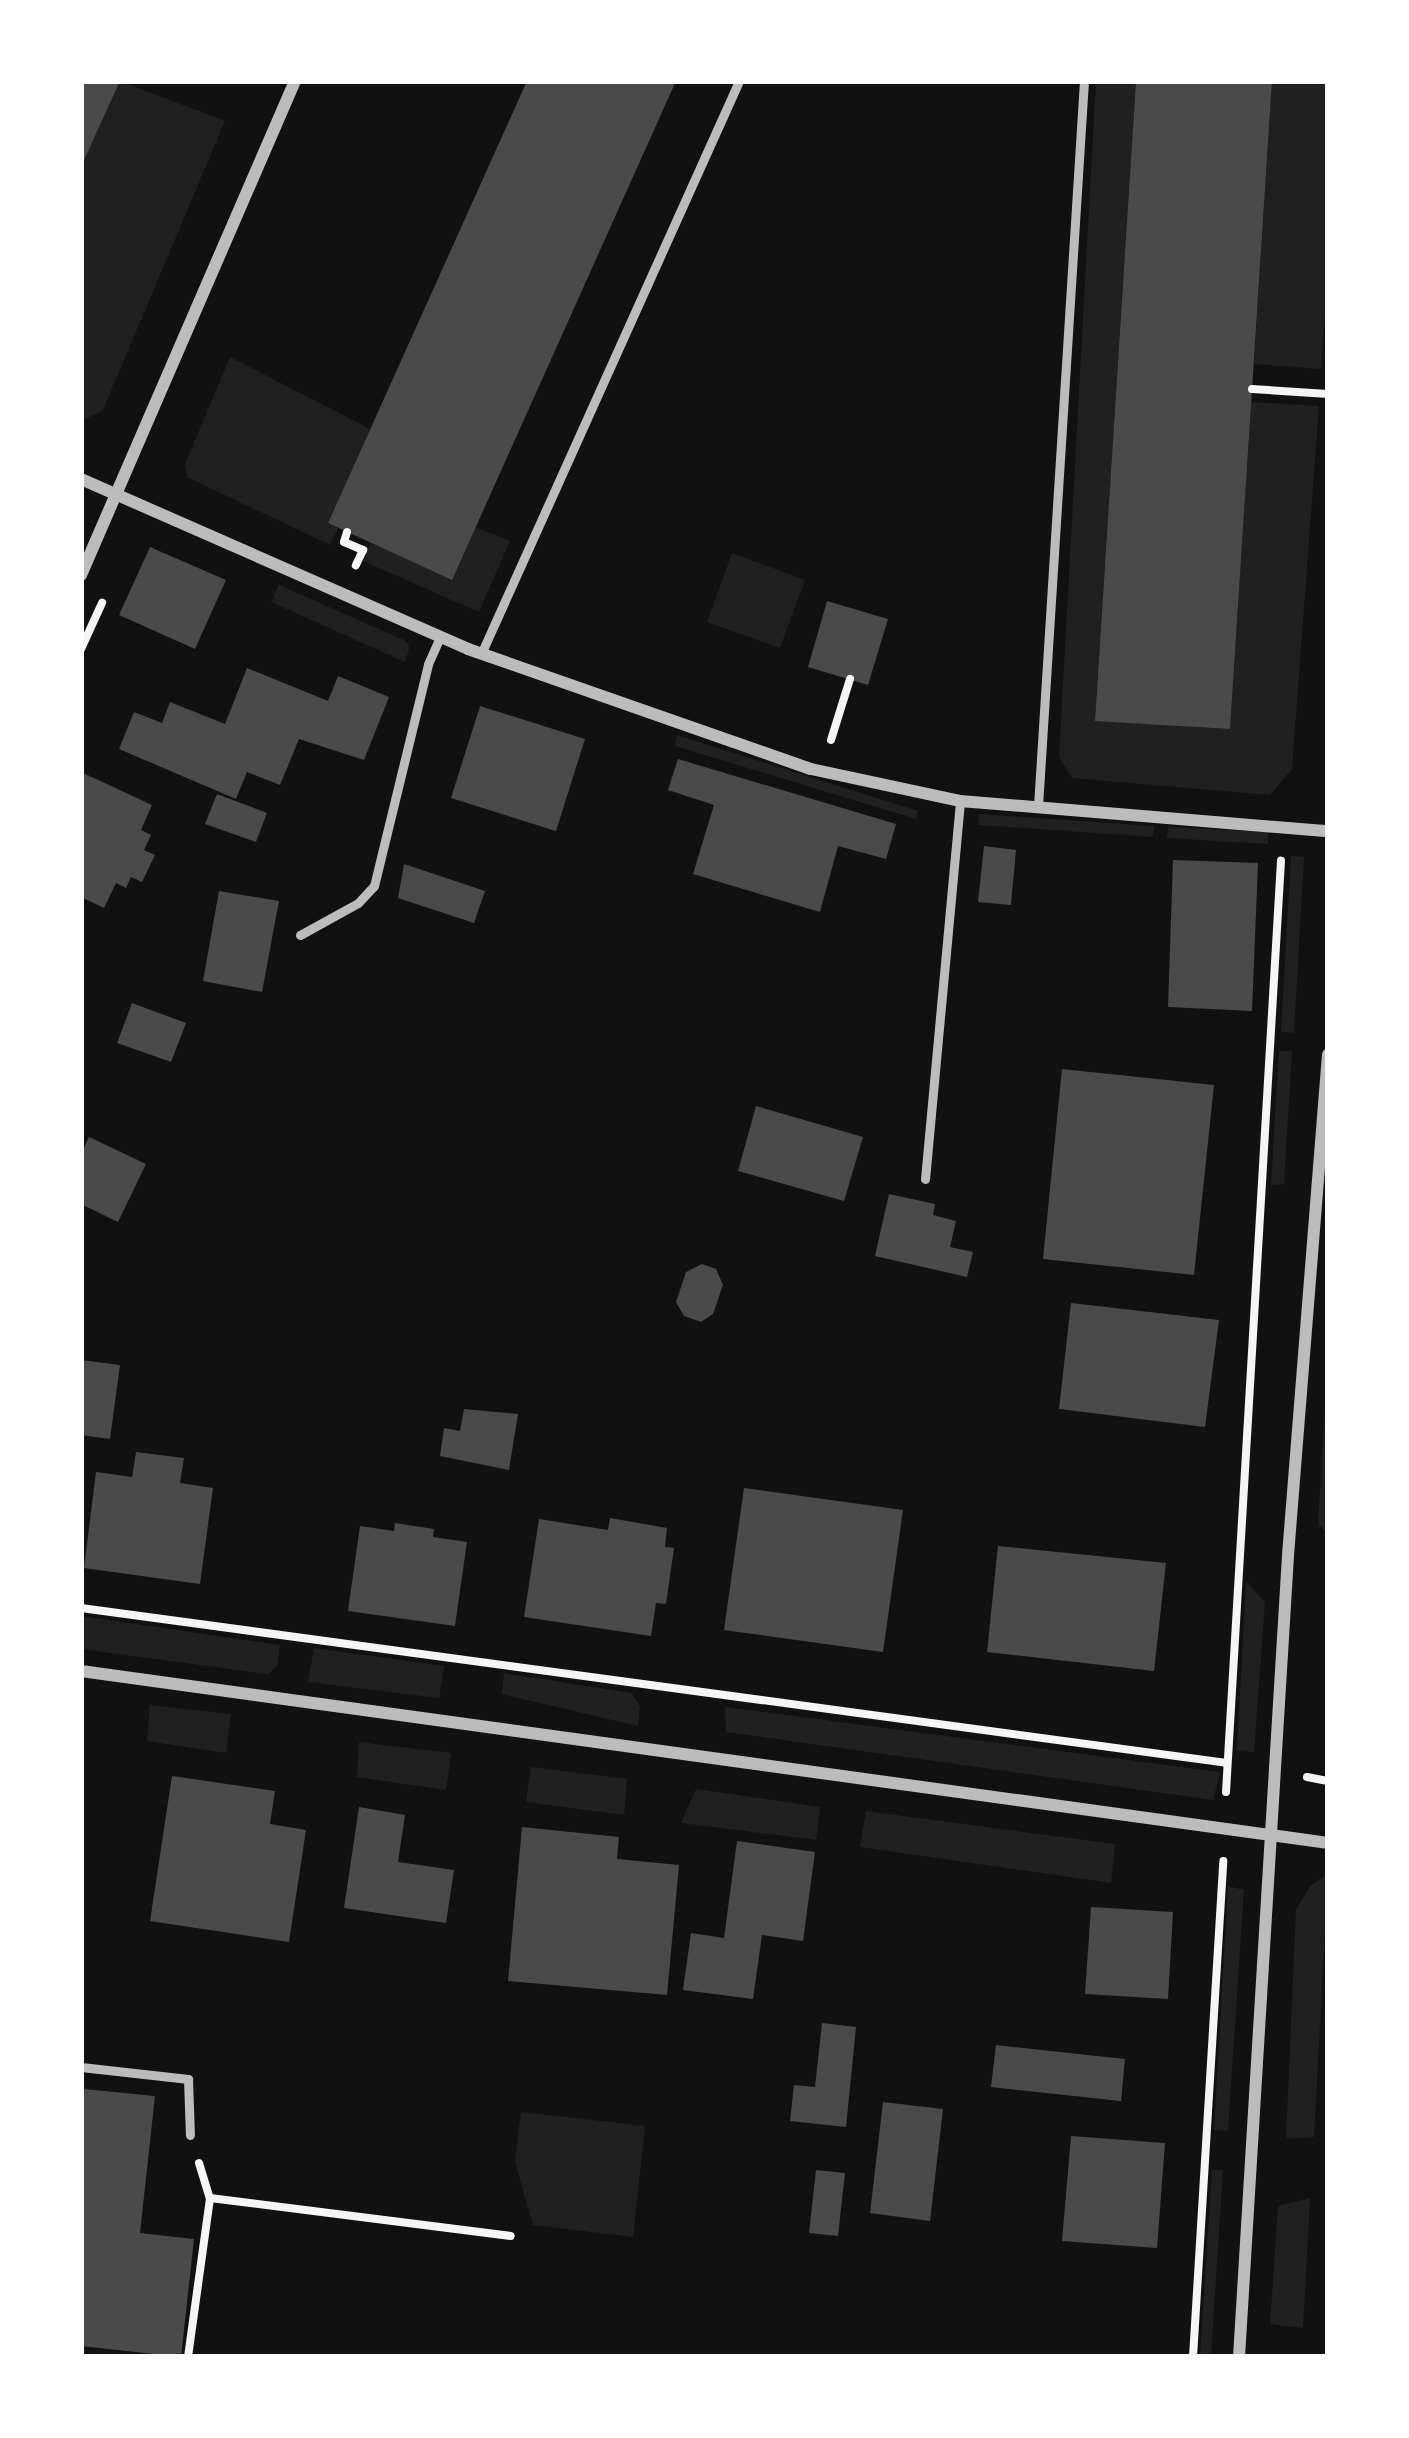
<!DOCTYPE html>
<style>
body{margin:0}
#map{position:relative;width:1409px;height:2438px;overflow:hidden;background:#111;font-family:"Times New Roman",serif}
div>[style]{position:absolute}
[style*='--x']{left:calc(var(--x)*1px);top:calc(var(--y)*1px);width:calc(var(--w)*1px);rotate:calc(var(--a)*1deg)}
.green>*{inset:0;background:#202020}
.building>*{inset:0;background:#4a4a4a}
.path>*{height:8px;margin:-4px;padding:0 4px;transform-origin:4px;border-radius:4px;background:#f5f5f5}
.service>*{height:9px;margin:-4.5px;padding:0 4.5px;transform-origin:4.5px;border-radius:4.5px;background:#bcbcbc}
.minor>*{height:12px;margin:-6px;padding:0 6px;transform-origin:6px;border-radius:6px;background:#bcbcbc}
span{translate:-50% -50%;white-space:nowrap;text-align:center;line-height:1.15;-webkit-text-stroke:12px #fff;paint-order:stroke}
.frame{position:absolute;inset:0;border:84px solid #fff;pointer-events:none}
</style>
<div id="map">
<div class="green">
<div style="clip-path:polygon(120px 81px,225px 121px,103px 410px,81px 421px,81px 167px)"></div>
<div style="clip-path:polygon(1096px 81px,1136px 81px,1095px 720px,1230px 729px,1251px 402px,1319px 406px,1292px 769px,1270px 795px,1072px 778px,1059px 757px)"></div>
<div style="clip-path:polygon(1272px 81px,1328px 81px,1328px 276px,1321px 369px,1254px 364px)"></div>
<div style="clip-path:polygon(230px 357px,370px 429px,328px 523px,338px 528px,330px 545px,187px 477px,185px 464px)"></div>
<div style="clip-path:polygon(475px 527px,510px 541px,479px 612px,363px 561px,371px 543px,451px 579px)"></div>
<div style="clip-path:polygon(732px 553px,805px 580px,780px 648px,707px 622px)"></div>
<div style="clip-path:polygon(279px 585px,404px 640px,410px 646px,405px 662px,271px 602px)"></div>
<div style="clip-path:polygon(677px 735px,918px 811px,916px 819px,675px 746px)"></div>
<div style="clip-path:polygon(979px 814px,1154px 826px,1153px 837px,978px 825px)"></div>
<div style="clip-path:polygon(1168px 827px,1268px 832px,1268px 844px,1167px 838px)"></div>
<div style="clip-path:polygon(1291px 856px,1304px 857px,1294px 1033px,1281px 1032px)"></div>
<div style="clip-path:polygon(1279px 1051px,1292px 1051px,1284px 1184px,1271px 1185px)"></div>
<div style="clip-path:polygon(1328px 1361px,1328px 1536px,1318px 1523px)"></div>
<div style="clip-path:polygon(1246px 1581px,1265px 1602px,1254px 1752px,1237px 1750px)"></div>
<div style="clip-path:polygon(81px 1616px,280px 1645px,277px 1666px,268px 1674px,81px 1649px)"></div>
<div style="clip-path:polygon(314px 1648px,444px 1666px,439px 1698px,308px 1682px)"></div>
<div style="clip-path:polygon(504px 1673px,632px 1693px,640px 1707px,638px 1726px,502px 1694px)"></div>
<div style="clip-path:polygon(150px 1705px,231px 1714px,226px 1753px,147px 1741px)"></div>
<div style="clip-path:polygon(725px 1707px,1220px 1772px,1213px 1800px,726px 1732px)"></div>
<div style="clip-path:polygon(359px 1742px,451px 1753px,446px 1790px,357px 1777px)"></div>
<div style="clip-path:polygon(531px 1767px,627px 1779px,624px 1815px,526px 1802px)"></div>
<div style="clip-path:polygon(696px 1789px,820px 1807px,816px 1840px,681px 1823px)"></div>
<div style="clip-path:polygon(866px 1811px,1115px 1844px,1111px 1883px,860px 1847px)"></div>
<div style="clip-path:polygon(1328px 1874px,1314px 2137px,1286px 2139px,1296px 1910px,1310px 1886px)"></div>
<div style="clip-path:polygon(1228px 1886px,1244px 1890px,1228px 2131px,1214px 2130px)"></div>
<div style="clip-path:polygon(521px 2112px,645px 2126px,633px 2237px,533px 2225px,515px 2162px)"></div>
<div style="clip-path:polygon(1212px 2170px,1223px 2170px,1211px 2357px,1200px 2357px)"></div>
<div style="clip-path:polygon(1310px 2198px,1303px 2328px,1270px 2324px,1278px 2206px)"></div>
</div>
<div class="building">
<div style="clip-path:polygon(81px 81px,120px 81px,81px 167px)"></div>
<div style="clip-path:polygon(527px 81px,676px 81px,452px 580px,328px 523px)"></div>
<div style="clip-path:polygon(1136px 81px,1272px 81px,1230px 729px,1095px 721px)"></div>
<div style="clip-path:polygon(150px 547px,226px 580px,195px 649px,119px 615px)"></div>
<div style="clip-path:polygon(827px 601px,888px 619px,868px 685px,808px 667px)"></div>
<div style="clip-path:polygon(247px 668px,328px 701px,338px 676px,389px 697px,364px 760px,299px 739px,280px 785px,247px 772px,236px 799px,119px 749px,134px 712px,162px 723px,170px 702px,225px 724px)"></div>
<div style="clip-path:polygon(480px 706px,585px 739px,556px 831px,451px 798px)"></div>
<div style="clip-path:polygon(678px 759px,896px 824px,886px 859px,838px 846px,820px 912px,693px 874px,714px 805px,668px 790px)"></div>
<div style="clip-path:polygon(81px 772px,152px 805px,141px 830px,151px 835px,144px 850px,155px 855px,142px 882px,131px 877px,126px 888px,116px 883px,104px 908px,81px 897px)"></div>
<div style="clip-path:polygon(217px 794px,267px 813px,256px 842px,205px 824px)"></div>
<div style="clip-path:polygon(984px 846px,1016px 850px,1011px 905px,978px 902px)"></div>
<div style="clip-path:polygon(1173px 860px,1258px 863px,1252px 1011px,1168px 1007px)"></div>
<div style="clip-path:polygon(404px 864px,485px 891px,474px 923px,398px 898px)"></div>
<div style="clip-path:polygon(219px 891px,279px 901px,262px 992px,203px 981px)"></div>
<div style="clip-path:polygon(132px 1003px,186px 1023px,171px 1062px,117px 1043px)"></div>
<div style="clip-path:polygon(1062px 1069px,1214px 1085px,1194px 1275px,1043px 1259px)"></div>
<div style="clip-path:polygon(756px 1106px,863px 1137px,844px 1201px,738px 1171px)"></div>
<div style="clip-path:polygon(89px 1137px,146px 1164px,118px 1222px,81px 1204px,81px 1154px)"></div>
<div style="clip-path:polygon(889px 1194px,935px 1204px,933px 1215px,956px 1221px,950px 1247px,973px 1252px,967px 1277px,875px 1256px)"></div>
<div style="clip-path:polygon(702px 1264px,716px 1269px,723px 1285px,713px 1314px,701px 1322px,684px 1316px,676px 1302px,686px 1272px)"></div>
<div style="clip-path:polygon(1071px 1303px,1219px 1320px,1205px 1427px,1059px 1409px)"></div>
<div style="clip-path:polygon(81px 1360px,120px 1365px,110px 1439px,81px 1435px)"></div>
<div style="clip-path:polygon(464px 1409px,518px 1414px,509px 1470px,440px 1456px,444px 1428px,460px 1431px)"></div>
<div style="clip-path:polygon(136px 1452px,184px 1458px,180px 1483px,213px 1488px,200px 1584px,84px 1568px,96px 1472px,132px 1477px)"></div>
<div style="clip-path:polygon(744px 1488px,903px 1510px,883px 1652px,724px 1630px)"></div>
<div style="clip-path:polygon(610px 1518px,667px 1528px,665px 1547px,674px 1548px,666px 1604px,656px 1603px,651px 1636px,524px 1617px,539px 1519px,608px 1530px)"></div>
<div style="clip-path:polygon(395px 1523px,434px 1529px,433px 1537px,467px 1542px,455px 1626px,348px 1611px,360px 1526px,394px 1531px)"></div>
<div style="clip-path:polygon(998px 1546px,1166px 1563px,1154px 1671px,987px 1652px)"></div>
<div style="clip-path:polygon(172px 1776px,275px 1791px,270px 1824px,306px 1830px,289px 1942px,150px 1921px)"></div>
<div style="clip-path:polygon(359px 1807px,405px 1815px,398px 1862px,454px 1870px,446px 1923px,344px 1908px)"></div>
<div style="clip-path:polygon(522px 1827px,619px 1837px,617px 1859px,679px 1865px,667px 1995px,508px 1981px)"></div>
<div style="clip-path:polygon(737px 1841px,815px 1852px,803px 1941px,762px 1935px,753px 1999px,683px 1990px,691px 1933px,724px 1938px)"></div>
<div style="clip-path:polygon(1091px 1907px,1173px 1912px,1168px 1999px,1085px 1994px)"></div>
<div style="clip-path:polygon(822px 2023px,856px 2027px,846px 2127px,790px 2121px,794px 2085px,815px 2087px)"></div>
<div style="clip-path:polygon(996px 2045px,1125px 2059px,1121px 2101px,991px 2087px)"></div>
<div style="clip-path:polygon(84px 2089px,155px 2096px,140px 2233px,194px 2239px,181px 2357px,81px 2346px)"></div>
<div style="clip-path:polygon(883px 2102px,943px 2109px,930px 2221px,870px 2213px)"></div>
<div style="clip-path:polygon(1071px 2136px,1165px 2143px,1157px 2248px,1062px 2241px)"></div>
<div style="clip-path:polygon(816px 2170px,845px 2173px,838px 2236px,809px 2233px)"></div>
</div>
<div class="path">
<div style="--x:1252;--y:389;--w:76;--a:3.8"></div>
<div style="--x:347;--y:532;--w:10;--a:107"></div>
<div style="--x:344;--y:542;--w:21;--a:23"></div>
<div style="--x:363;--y:550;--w:17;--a:115"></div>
<div style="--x:81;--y:649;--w:51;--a:-65.5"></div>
<div style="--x:831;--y:740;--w:64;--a:-72.7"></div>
<div style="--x:81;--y:1608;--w:1156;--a:7.7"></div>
<div style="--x:1307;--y:1777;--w:21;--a:11"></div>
<div style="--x:1226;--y:1792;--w:933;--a:-86.62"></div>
<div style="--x:199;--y:2163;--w:37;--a:73"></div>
<div style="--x:210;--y:2198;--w:303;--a:7.2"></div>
<div style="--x:188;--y:2357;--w:161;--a:-82.1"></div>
<div style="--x:1193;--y:2357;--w:497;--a:-86.5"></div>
</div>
<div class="service">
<div style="--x:481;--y:654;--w:628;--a:-65.76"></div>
<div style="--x:1038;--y:806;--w:726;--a:-86.37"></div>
<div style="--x:300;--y:935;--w:66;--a:-28.9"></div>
<div style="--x:358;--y:903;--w:23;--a:-47"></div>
<div style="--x:374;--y:886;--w:228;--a:-76.3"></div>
<div style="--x:428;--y:664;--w:30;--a:-66"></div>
<div style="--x:925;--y:1179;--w:380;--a:-84.7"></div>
<div style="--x:81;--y:2067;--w:108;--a:6.4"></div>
<div style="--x:188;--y:2079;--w:56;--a:88"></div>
</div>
<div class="minor">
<div style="--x:81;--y:479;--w:423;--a:23.7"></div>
<div style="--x:468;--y:649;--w:363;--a:19.3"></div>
<div style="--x:811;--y:769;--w:152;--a:12.1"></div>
<div style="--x:960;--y:801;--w:369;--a:4.7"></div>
<div style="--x:81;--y:575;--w:538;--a:-66.58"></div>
<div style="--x:81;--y:1671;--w:1259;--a:7.85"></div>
<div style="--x:1239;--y:2357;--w:803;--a:-86.5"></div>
<div style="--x:1288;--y:1555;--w:502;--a:-85.43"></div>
</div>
<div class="frame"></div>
</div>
